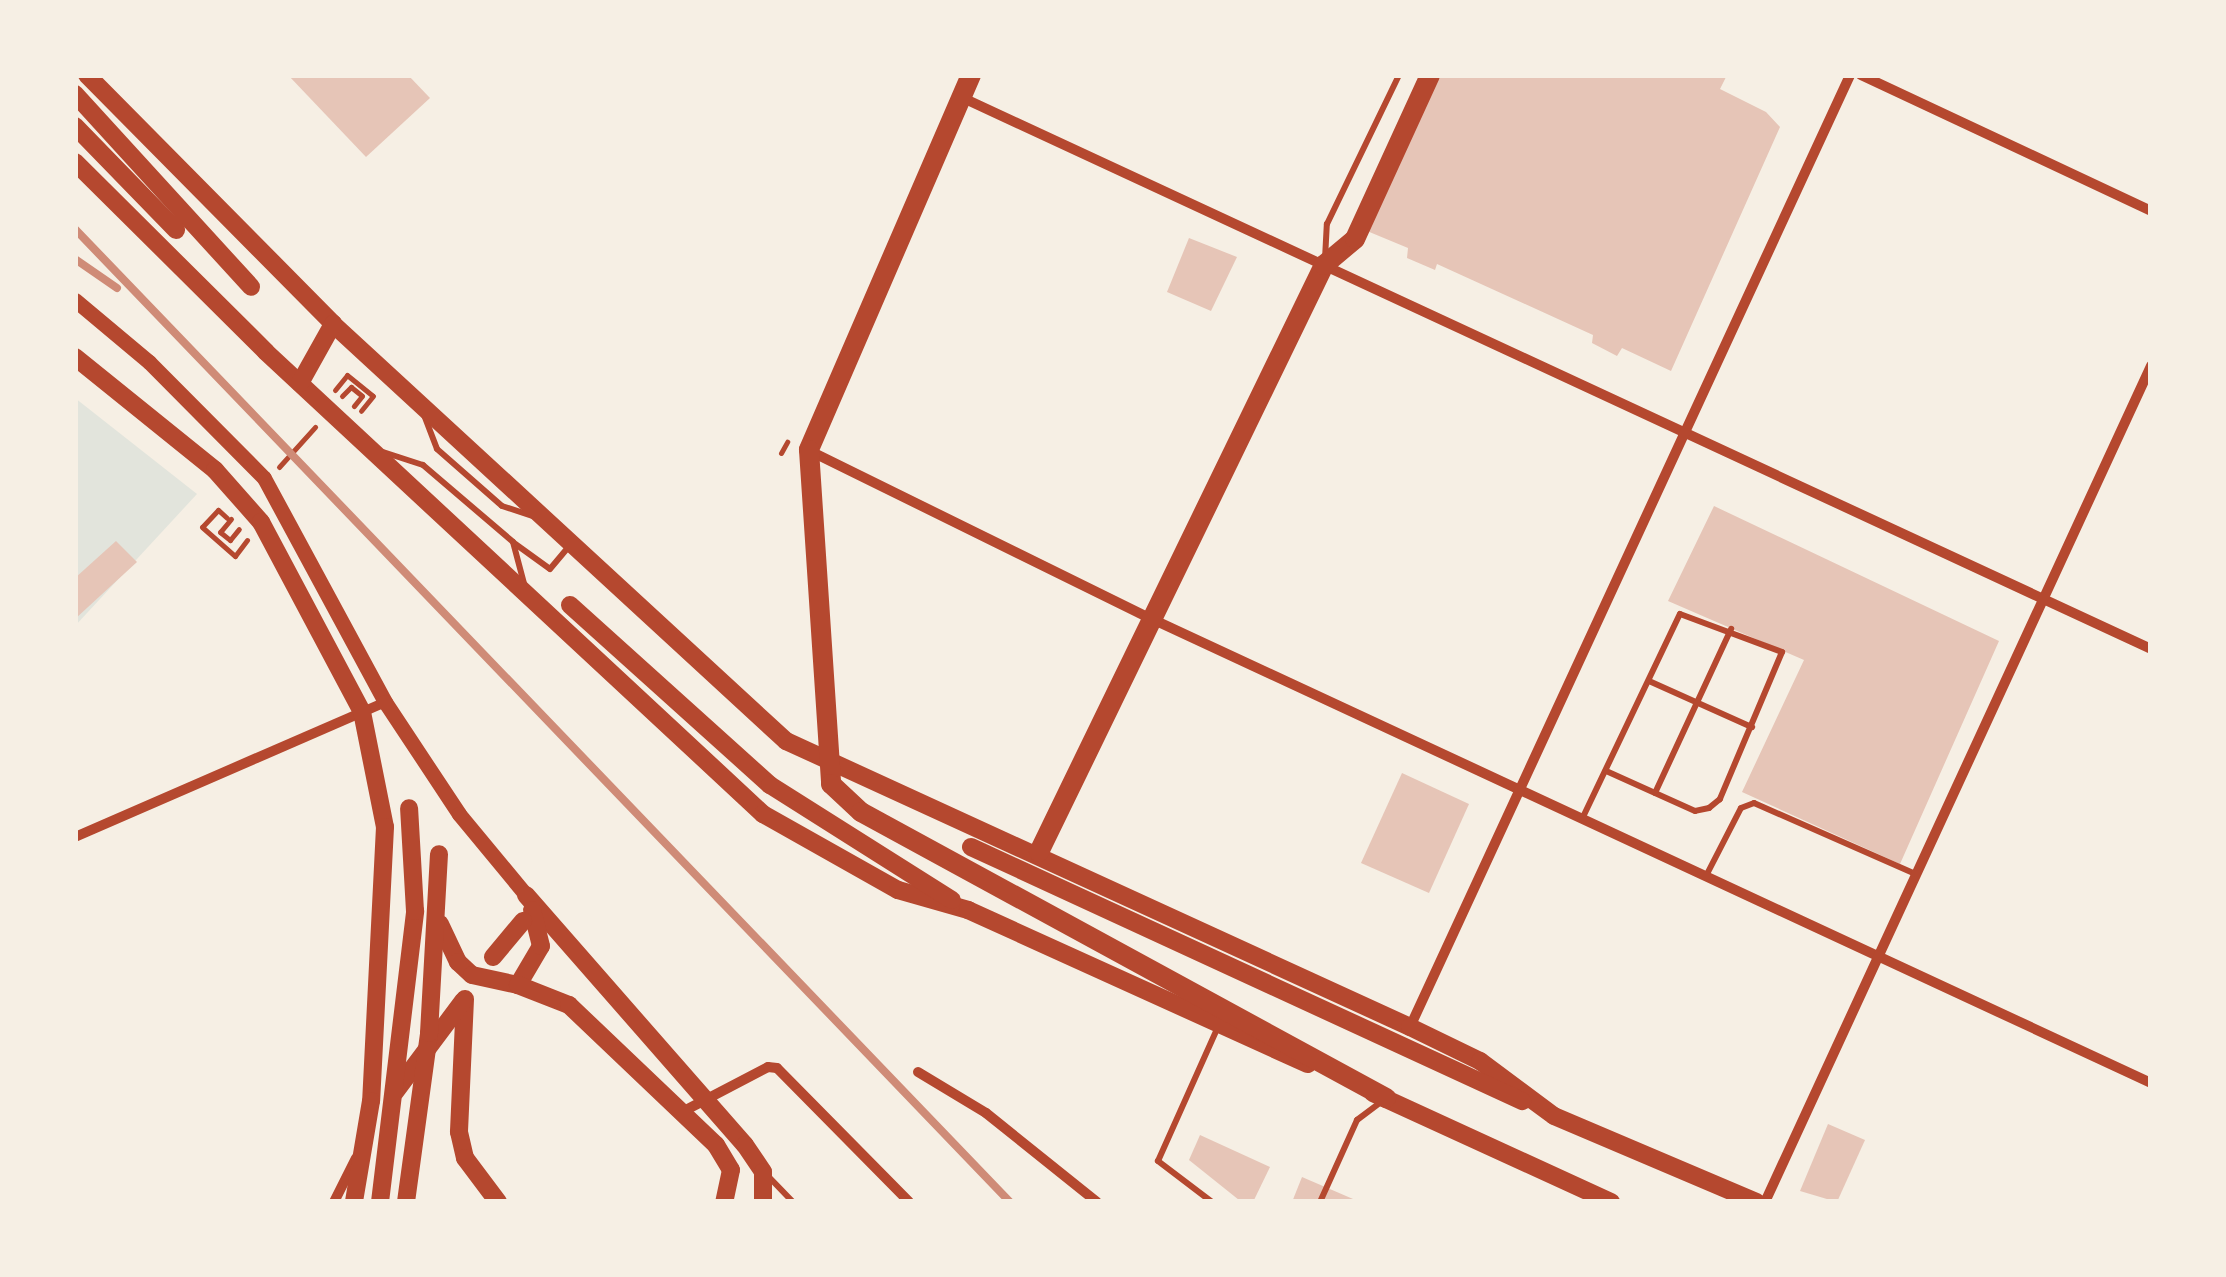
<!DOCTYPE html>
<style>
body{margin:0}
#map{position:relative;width:2226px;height:1277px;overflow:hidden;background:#f6efe4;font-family:"Work Sans",sans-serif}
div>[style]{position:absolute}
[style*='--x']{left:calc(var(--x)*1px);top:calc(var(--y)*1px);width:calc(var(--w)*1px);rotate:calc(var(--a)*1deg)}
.green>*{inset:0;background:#e2e4dc}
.building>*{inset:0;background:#e6c5b7}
.path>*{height:5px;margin:-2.5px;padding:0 2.5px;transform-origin:2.5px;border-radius:2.5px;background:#b5482f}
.service>*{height:6px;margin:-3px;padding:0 3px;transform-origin:3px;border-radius:3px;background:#b5482f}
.minor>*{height:10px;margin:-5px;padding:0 5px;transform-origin:5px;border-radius:5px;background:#b5482f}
.secondary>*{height:15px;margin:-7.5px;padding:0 7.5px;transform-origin:7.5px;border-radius:7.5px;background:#b5482f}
.primary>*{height:18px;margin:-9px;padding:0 9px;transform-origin:9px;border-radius:9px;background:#b5482f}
.trunk>*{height:20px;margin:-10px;padding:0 10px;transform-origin:10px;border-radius:10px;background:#b5482f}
.rail>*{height:8px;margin:-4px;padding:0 4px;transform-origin:4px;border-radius:4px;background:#cf8b77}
span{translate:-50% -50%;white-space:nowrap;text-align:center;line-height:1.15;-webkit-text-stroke:8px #f6efe4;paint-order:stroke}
.frame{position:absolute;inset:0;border:78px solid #f6efe4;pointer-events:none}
</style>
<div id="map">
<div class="green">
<div style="clip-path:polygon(75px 398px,197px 494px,75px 626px)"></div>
</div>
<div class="building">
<div style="clip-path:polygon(288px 75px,408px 75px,430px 98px,366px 157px)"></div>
<div style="clip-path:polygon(1439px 75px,1727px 75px,1720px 89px,1766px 112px,1780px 127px,1671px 371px,1622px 348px,1617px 356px,1592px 343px,1593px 335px,1437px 264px,1435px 270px,1407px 258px,1408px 248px,1367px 231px)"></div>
<div style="clip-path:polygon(1189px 238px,1237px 257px,1211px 311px,1167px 292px)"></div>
<div style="clip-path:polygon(1714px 506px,1999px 641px,1900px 864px,1742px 792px,1804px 660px,1668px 601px)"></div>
<div style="clip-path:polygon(116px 541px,137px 562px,75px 619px,75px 578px)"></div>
<div style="clip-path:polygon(1402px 773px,1469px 804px,1429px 893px,1361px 863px)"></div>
<div style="clip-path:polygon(1828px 1124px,1865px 1140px,1837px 1202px,1800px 1191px)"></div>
<div style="clip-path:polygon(1200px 1135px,1270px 1167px,1254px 1200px,1239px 1200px,1189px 1160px)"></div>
<div style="clip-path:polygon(1302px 1177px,1360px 1202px,1292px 1202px)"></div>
</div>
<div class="path">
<div style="--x:335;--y:390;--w:19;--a:-51"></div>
<div style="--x:347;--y:375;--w:33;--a:39"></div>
<div style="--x:373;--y:396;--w:19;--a:129"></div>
<div style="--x:342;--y:396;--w:13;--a:-45"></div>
<div style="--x:351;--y:387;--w:14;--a:39"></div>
<div style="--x:362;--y:396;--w:13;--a:129"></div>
<div style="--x:781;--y:453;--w:13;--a:-61"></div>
<div style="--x:279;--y:467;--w:54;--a:-48"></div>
<div style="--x:227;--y:518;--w:12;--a:-138"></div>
<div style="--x:218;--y:510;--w:23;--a:133"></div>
<div style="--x:202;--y:527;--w:44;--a:41.3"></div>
<div style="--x:235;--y:556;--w:20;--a:-53"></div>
<div style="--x:231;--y:519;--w:17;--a:130"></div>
<div style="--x:220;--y:532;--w:13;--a:39"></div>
<div style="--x:230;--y:540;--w:14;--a:-51"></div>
</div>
<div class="service">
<div style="--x:1325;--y:259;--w:35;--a:-87"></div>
<div style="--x:1327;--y:224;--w:165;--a:-64.2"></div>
<div style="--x:424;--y:415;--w:36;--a:69"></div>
<div style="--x:437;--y:449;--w:86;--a:41.2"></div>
<div style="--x:502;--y:506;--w:35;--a:18"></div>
<div style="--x:383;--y:452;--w:42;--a:18"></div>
<div style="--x:423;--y:465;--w:118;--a:40.5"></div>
<div style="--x:513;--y:542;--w:47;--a:75.1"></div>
<div style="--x:514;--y:543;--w:44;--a:35.8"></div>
<div style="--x:550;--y:569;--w:31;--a:-50"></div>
<div style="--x:1649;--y:681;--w:113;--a:24.1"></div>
<div style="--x:1655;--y:793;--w:181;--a:-65.1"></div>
<div style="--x:1583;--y:817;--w:225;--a:-64.5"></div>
<div style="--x:1680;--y:614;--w:109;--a:20.4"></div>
<div style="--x:1782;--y:652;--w:160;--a:112.9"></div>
<div style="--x:1720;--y:799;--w:14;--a:141"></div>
<div style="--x:1709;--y:808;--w:14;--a:168"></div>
<div style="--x:1695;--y:811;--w:98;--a:-155.8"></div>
<div style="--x:1706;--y:876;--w:76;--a:-62.8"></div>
<div style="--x:1741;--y:808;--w:14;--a:-21"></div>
<div style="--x:1754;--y:803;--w:177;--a:23.7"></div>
<div style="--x:766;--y:1174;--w:39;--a:46"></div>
<div style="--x:1212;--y:1202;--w:68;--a:-142.8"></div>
<div style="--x:1158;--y:1161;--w:147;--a:-65.9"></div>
<div style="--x:1320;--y:1202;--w:90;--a:-65.7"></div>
<div style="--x:1357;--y:1120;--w:34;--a:-37"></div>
</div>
<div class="minor">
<div style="--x:1861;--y:75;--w:320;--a:25.1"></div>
<div style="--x:961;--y:97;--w:1312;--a:24.88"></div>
<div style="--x:810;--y:451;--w:381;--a:26.2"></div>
<div style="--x:1152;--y:619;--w:1101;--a:24.91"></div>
<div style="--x:75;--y:837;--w:338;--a:-23.5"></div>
<div style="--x:1410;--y:1027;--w:1049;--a:-65.19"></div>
<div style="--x:918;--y:1072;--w:79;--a:31.1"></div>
<div style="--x:986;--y:1113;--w:142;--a:38.7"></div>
<div style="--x:682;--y:1112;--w:97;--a:-27.6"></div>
<div style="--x:768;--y:1067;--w:9;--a:6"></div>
<div style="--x:777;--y:1068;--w:188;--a:45.4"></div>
<div style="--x:334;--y:1202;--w:49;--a:-63.4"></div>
<div style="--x:1765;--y:1202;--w:921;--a:-65.22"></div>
</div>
<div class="secondary">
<div style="--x:75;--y:300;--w:97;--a:40"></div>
<div style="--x:149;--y:362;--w:163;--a:45.2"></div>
<div style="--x:264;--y:478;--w:255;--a:61.6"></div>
<div style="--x:385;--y:702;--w:134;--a:56.5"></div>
<div style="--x:459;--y:814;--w:105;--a:50.4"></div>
</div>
<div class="primary">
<div style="--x:87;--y:75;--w:350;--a:45.3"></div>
<div style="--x:333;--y:324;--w:616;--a:42.63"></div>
<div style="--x:786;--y:741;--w:686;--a:24.62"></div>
<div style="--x:1410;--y:1027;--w:78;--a:25.9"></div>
<div style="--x:1480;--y:1061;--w:92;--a:36.6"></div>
<div style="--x:1554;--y:1116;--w:220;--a:23"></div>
<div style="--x:75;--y:94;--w:261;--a:47.6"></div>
<div style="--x:75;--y:126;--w:145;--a:45.8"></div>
<div style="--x:75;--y:162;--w:269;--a:44.8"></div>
<div style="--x:266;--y:352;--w:679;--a:42.91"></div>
<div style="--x:763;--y:814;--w:155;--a:29.4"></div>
<div style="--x:898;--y:890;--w:73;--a:15.9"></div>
<div style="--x:968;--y:910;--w:373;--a:24.4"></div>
<div style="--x:75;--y:357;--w:180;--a:38.9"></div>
<div style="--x:215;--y:470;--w:69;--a:48.5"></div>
<div style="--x:261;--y:522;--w:215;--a:62"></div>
<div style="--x:362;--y:712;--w:117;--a:78.7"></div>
<div style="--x:385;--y:827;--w:274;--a:92.9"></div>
<div style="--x:371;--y:1101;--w:102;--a:99.6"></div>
<div style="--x:300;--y:383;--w:68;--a:-60.8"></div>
<div style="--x:570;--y:605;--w:269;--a:42"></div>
<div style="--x:770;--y:785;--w:215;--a:32.3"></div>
<div style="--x:971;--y:847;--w:607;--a:24.75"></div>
<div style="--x:526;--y:895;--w:332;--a:48.8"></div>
<div style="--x:745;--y:1145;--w:32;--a:56"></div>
<div style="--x:763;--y:1172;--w:30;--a:90"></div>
<div style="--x:440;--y:924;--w:42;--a:64.7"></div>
<div style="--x:458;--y:962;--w:19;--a:43"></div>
<div style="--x:472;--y:975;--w:47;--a:12.3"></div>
<div style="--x:518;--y:985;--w:45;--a:-59.5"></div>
<div style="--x:541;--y:946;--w:37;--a:-104"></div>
<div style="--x:493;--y:957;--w:47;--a:-50.2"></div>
<div style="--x:518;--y:985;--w:55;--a:21.4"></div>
<div style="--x:569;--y:1005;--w:203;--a:43.6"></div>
<div style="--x:716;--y:1145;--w:29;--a:59"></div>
<div style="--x:731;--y:1170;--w:33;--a:102"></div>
<div style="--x:465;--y:999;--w:133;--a:92.6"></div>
<div style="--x:459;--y:1132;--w:27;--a:77"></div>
<div style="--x:465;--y:1158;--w:55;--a:53.1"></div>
<div style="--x:395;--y:1092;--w:114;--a:-53.2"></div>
<div style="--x:1373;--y:1093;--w:262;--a:24.6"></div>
<div style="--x:380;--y:1202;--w:293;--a:-83.1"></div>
<div style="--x:415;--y:911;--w:103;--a:-93.3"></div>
<div style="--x:406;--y:1202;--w:171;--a:-82.2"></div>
<div style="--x:429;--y:1033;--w:179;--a:-86.8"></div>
</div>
<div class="trunk">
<div style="--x:971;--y:75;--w:408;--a:113.4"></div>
<div style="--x:809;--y:450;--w:335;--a:86.2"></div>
<div style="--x:831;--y:784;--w:41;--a:43"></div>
<div style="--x:861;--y:812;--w:598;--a:28.58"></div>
<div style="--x:1039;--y:852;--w:653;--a:-64.1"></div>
<div style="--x:1324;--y:265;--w:40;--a:-40"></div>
<div style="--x:1355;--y:239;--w:180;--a:-65.4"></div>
</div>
<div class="rail">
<div style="--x:75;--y:229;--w:1349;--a:46.14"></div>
<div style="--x:75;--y:259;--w:51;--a:34.6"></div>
</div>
<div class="frame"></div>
</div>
